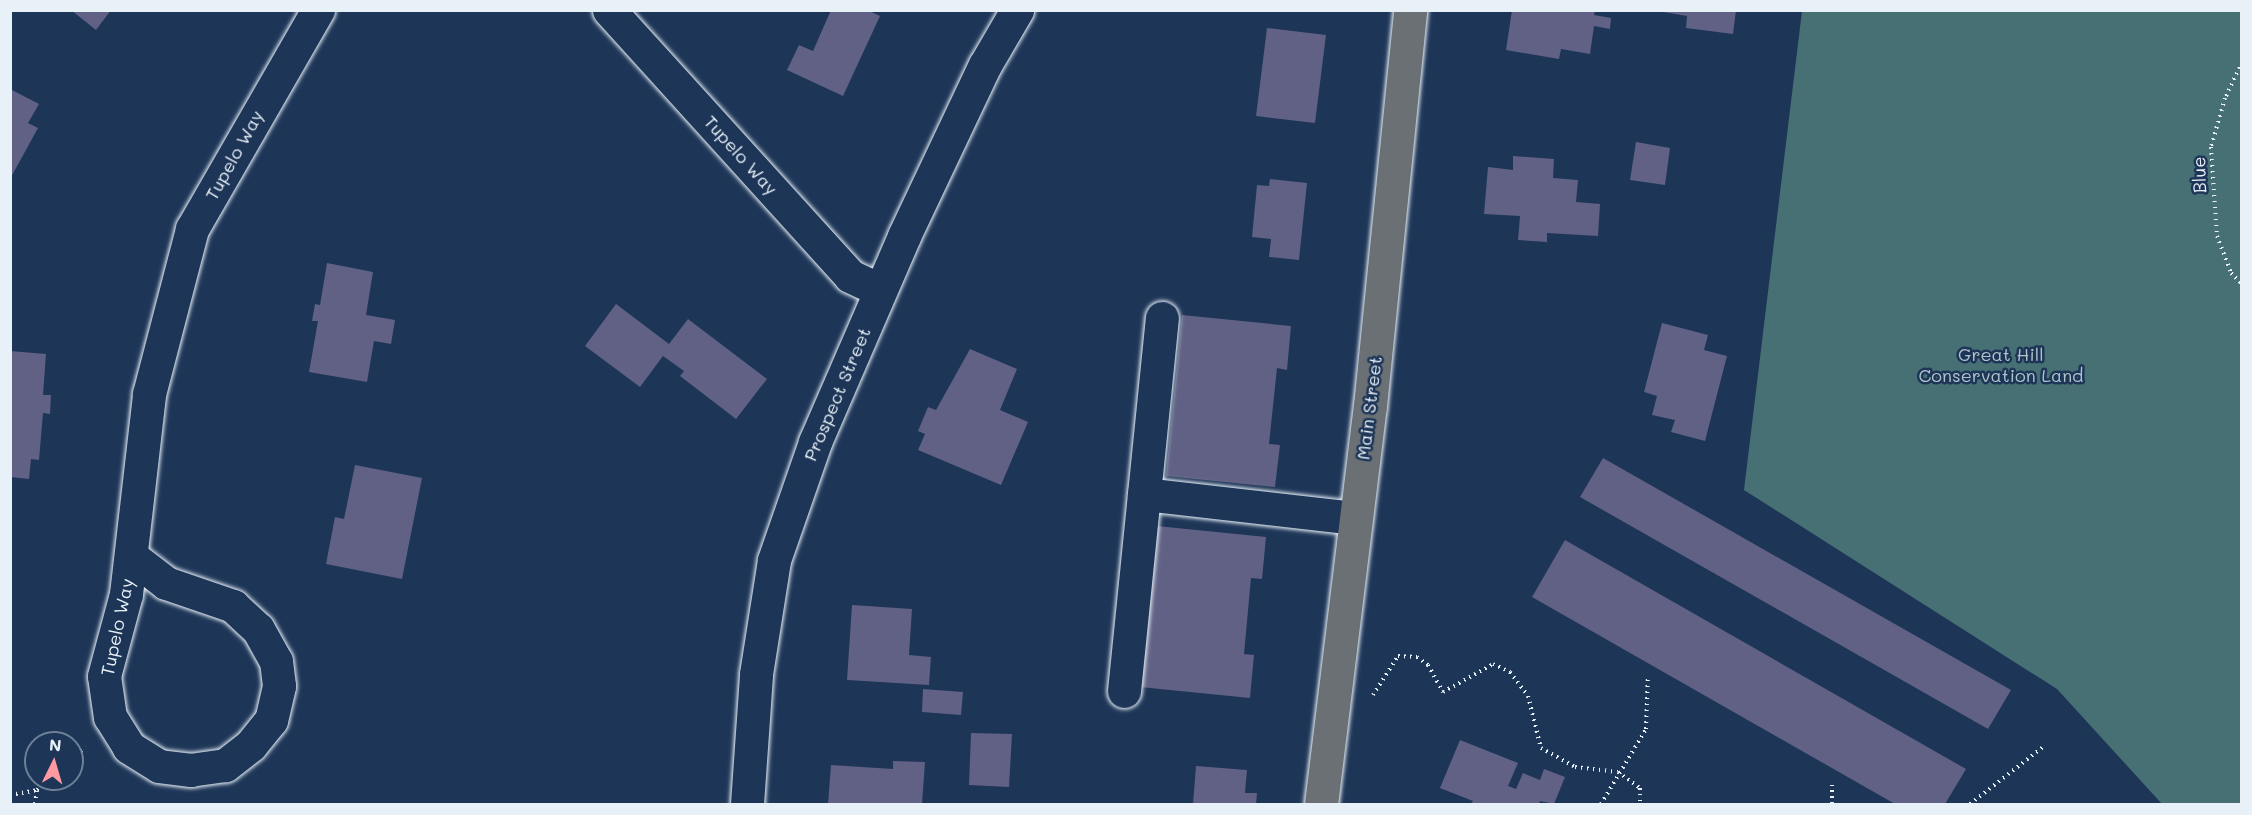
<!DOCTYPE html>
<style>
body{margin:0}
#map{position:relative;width:2252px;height:815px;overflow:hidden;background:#1d3557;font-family:Mali,sans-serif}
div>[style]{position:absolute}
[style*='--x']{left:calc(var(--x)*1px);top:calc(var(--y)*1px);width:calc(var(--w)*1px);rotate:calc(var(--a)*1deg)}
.green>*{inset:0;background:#477075}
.building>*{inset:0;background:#606184}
.path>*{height:4px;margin-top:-2px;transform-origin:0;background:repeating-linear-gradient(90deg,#e8f1f8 0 1.5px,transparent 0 6px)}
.roads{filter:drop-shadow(0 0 2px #e8f1f8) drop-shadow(0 0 2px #e8f1f8)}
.minor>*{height:33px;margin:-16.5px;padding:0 16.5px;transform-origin:16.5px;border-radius:16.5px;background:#1d3557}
.major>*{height:33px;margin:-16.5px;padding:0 16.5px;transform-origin:16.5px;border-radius:16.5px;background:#6a7074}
span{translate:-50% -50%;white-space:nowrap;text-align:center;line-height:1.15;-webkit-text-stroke:5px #1d3557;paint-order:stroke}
.street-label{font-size:18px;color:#e8f1f8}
.park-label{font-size:18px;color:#b0c4ca}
.frame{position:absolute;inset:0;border:12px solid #e8f1f8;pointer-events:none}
.north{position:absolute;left:24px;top:731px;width:60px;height:60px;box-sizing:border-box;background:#1d3557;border:2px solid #6e8097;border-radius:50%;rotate:5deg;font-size:16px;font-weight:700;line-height:24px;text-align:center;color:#e8f1f8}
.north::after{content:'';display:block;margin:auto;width:21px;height:27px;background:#ff9aa2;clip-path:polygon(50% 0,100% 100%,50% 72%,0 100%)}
</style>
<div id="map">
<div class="green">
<div style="clip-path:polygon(1802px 11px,2241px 11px,2241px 804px,2162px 804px,2057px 689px,1744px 490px)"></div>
</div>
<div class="building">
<div style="clip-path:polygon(71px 10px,111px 10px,96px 30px)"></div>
<div style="clip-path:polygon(831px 10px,867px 10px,880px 16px,843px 96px,787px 70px,799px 45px,813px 51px)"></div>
<div style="clip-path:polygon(1512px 10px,1595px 10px,1594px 15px,1611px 18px,1610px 29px,1594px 26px,1590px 54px,1561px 49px,1559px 59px,1506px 50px)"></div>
<div style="clip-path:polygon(1652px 10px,1736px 10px,1733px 34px,1686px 28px,1687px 16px)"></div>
<div style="clip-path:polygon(1267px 28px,1326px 35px,1315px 123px,1256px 116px)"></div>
<div style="clip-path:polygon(10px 89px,39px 104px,28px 123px,38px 128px,10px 179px)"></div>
<div style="clip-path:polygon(1636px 142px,1670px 148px,1665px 185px,1630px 180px)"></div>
<div style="clip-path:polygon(1513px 156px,1554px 159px,1553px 178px,1578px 180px,1576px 202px,1600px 204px,1598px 236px,1547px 233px,1547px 242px,1518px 240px,1520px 216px,1484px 214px,1488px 167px,1513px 170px)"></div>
<div style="clip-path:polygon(1270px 179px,1307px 183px,1299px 260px,1269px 257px,1271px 239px,1252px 237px,1257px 185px,1269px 186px)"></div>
<div style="clip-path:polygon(327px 263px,373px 272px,366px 315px,395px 320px,391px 344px,374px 341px,367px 382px,309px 372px,318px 321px,312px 321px,315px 304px,320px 305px)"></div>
<div style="clip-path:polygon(616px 304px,669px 344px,688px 319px,767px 379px,736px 419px,680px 376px,684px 371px,663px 356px,640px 387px,585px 346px)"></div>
<div style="clip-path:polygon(1182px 315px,1291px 326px,1287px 370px,1277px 368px,1269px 444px,1280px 445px,1275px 487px,1166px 476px)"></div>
<div style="clip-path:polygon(1662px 323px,1708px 335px,1704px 350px,1727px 356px,1705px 441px,1671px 432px,1675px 420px,1652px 415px,1657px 396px,1644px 392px)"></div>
<div style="clip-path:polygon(970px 349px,1017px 369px,1000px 410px,1028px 422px,1001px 485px,918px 450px,925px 434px,918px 431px,928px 407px,936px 410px)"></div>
<div style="clip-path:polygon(10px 351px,46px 354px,43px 395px,51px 395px,50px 414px,43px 413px,39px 460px,31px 459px,29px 479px,10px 477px)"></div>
<div style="clip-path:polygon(1603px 458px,2011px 690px,1988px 729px,1580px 497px)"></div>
<div style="clip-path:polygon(355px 465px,422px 478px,402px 579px,326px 564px,335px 517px,344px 519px)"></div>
<div style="clip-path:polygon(1157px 526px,1266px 537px,1262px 579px,1251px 578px,1244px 654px,1254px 655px,1250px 698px,1140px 687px)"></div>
<div style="clip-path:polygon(1565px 540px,1966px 769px,1945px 804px,1895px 804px,1532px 597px)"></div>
<div style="clip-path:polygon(852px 605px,912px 609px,909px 655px,931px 657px,929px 685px,847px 680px)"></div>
<div style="clip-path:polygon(923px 689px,963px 692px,961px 715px,922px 712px)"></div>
<div style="clip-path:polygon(971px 733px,1012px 734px,1009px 787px,969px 785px)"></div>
<div style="clip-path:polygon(1460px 740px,1518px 763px,1508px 786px,1516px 789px,1523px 773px,1540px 780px,1544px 769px,1565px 777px,1554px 804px,1540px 801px,1539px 804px,1471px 804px,1473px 801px,1440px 788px)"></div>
<div style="clip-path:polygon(893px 761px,925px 762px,922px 804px,828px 804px,831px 765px,893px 769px)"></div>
<div style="clip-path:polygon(1196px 766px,1247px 770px,1245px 793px,1257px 793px,1256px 804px,1193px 804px)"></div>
</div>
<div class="path">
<div style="--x:2242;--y:62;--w:40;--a:115"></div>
<div style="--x:2225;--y:98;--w:51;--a:105.9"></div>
<div style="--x:2211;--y:147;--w:89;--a:86.1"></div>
<div style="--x:2217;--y:236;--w:40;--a:69"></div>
<div style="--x:2231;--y:273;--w:16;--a:45"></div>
<div style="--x:1373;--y:695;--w:46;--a:-57.3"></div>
<div style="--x:1398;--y:656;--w:19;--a:3"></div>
<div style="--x:1417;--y:657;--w:14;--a:36"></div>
<div style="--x:1428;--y:665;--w:31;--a:61"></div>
<div style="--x:1443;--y:692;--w:57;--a:-29.2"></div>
<div style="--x:1493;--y:664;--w:19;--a:25"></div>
<div style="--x:1510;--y:672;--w:30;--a:53"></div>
<div style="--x:1528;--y:696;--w:54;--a:76"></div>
<div style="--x:1541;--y:748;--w:39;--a:29"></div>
<div style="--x:1575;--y:767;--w:43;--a:6.6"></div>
<div style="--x:1618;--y:772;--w:27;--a:36"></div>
<div style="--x:1640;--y:788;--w:16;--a:90"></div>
<div style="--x:72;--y:759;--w:18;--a:-41"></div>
<div style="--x:37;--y:790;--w:17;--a:-40"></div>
<div style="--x:10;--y:795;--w:27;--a:-10"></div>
<div style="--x:35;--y:804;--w:14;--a:-82"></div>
<div style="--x:1601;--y:804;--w:87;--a:-59"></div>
<div style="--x:1646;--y:729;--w:54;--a:-87.9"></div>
<div style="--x:1832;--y:804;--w:20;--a:-90"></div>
<div style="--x:1970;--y:804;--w:93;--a:-38"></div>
</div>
<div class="roads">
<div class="minor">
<div style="--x:609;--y:10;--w:359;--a:47.8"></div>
<div style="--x:850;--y:276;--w:33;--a:25"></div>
<div style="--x:1144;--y:494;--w:212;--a:6.5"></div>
<div style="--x:131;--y:556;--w:44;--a:37.6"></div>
<div style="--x:166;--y:583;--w:71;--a:18.9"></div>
<div style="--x:233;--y:606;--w:34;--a:43"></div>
<div style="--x:258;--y:629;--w:37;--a:61"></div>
<div style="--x:276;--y:661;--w:25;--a:83"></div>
<div style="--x:279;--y:686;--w:35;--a:103"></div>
<div style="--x:271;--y:720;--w:32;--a:129"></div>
<div style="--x:251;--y:745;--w:33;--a:142"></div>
<div style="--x:225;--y:765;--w:34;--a:172"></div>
<div style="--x:191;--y:770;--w:32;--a:-173"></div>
<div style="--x:159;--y:766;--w:36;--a:-148"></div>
<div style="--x:129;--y:747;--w:36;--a:-122"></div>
<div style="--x:110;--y:717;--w:41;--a:-98.3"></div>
<div style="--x:104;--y:676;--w:85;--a:-75"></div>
<div style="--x:126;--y:594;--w:201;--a:-83.4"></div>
<div style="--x:149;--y:394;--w:171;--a:-75.4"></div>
<div style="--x:192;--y:229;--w:253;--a:-60.1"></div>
<div style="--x:1124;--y:691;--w:375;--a:-84.2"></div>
<div style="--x:747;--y:804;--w:130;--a:-86"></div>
<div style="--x:756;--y:674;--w:115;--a:-81"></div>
<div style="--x:774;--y:560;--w:125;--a:-70.8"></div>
<div style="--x:815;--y:442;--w:224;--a:-66.6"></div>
<div style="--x:904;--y:236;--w:189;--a:-64.7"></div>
<div style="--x:985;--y:65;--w:64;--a:-59.8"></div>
</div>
<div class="major">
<div style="--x:1321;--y:804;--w:401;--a:-83"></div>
<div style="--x:1370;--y:406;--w:398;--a:-84.2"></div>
</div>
</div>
<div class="street-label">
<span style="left:234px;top:155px;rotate:-61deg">Tupelo Way</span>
<span style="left:741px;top:155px;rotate:48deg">Tupelo Way</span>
<span style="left:2199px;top:175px;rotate:-92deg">Blue</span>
<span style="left:837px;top:394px;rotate:-67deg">Prospect Street</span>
<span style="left:1369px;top:408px;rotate:-83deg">Main Street</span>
<span style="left:117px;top:627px;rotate:-78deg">Tupelo Way</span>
</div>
<div class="park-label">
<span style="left:2001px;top:365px">Great Hill<br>Conservation Land</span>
</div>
<div class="frame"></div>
<div class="north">N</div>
</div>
